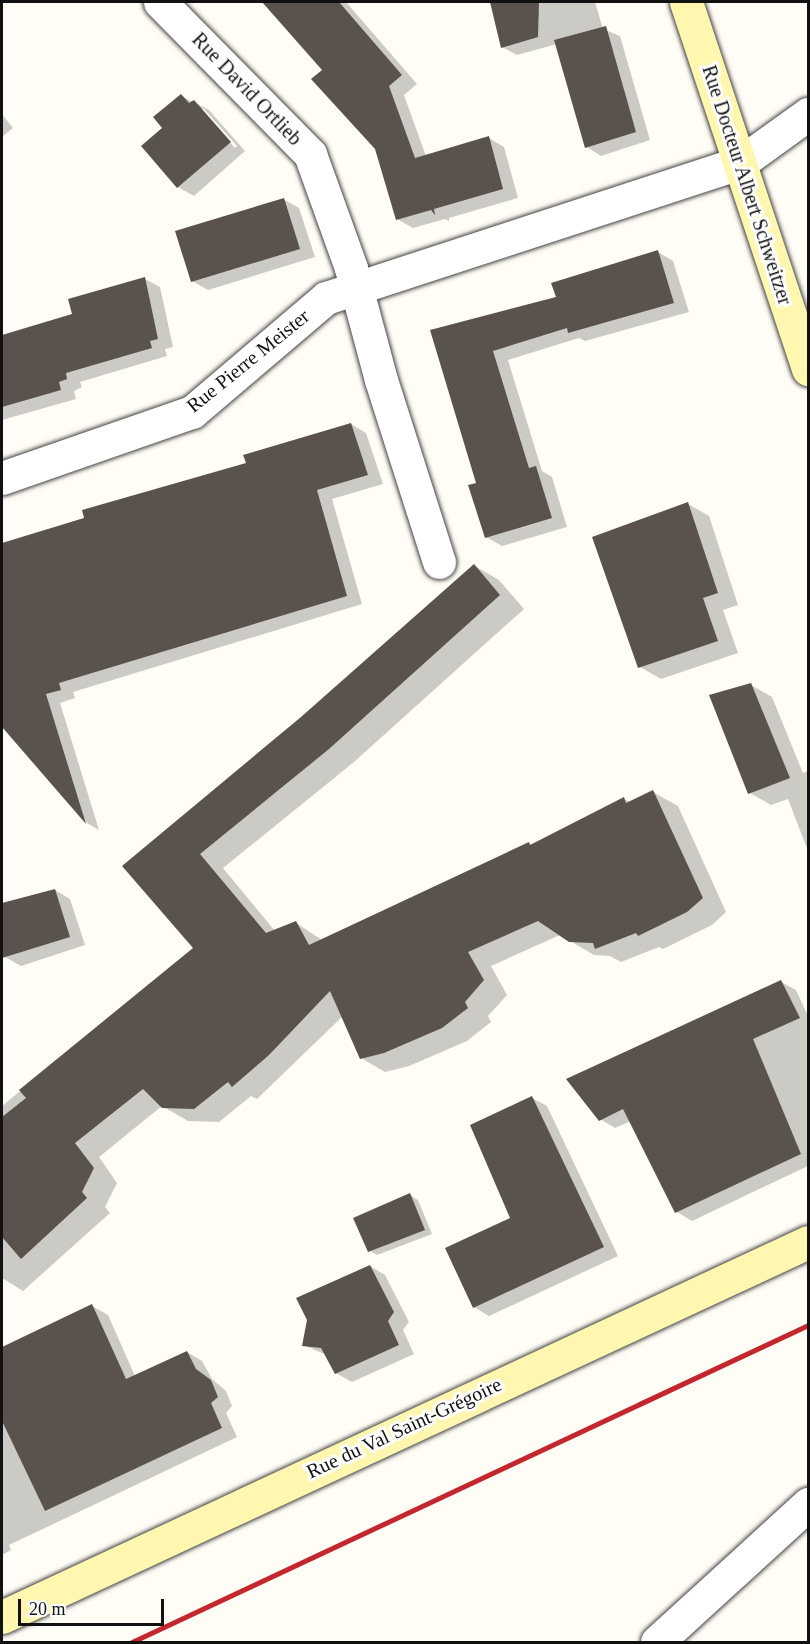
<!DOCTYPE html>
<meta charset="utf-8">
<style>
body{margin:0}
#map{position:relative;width:810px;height:1644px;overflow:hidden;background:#fffdf5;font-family:Georgia,serif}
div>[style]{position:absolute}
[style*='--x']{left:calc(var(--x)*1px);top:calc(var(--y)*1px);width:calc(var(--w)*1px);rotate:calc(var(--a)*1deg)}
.shadow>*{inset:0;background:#0003}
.building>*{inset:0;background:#5a524d}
.roads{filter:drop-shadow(0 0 2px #444) drop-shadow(0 0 2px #444)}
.street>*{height:33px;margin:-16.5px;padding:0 16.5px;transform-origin:16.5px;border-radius:16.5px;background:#fff}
.secondary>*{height:33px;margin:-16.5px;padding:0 16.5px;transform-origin:16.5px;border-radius:16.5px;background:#fff6b0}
.rail>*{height:4.5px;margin:-2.25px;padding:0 2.25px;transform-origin:2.25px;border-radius:2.25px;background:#c4262e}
span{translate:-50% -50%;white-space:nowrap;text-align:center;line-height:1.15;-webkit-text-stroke:6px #fff;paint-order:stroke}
.street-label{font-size:20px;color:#111}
.frame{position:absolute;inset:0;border:3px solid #111;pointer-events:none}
.scale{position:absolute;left:18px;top:1599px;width:146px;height:27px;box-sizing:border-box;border:3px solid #111;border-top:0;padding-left:8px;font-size:18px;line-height:21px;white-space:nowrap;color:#111;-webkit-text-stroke:4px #fff;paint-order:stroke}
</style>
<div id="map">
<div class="shadow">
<div style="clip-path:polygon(264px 2px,346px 2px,417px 84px,404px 95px,426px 156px,489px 138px,504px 147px,518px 198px,449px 218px,449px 221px,445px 219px,413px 228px,397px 219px,376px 149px,324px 70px)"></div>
<div style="clip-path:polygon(491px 2px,595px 2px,603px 29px,620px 36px,650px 140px,601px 156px,587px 147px,557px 44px,517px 55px,502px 47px)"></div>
<div style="clip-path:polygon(evenodd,181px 96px,209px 110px,245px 151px,194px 196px,178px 187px,164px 128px,181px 96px,200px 109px,204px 109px,237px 146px,235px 148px,200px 109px)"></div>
<div style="clip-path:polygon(2px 114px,13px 128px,2px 137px)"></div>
<div style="clip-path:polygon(283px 199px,299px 208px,315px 257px,208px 290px,192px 281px)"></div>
<div style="clip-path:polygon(658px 252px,673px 261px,689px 312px,585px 341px,579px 338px,508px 360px,542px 471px,552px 477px,567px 527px,502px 546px,486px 537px,478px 484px,432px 331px,558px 298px)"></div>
<div style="clip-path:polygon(145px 279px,160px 287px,173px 347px,165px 349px,167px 356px,80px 382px,82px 387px,74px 391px,76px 399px,2px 420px,2px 336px,74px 315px)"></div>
<div style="clip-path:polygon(351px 424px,366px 433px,383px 484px,332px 499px,362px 604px,73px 692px,75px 698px,60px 703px,99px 830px,87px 823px,2px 725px,2px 545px,248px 464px)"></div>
<div style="clip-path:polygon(688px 504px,709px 516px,738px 605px,723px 610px,738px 653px,661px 679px,640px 667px)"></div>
<div style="clip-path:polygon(475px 566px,499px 580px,524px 609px,354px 762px,223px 868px,275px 931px,296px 923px,322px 940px,529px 843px,532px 845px,624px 799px,630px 802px,653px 792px,678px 806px,726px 912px,712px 925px,663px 949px,659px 947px,621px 962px,610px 956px,594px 955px,560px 935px,491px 966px,507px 995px,488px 1016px,491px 1022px,467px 1041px,409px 1066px,385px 1072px,361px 1058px,343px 1016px,257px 1099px,251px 1096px,219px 1122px,188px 1121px,162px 1106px,99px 1157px,117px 1183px,105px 1207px,110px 1213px,23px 1291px,2px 1278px,2px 1106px,195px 948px,124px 866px,302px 719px)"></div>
<div style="clip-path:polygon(751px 685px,772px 697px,803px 773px,808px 771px,808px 851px,788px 799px,771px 805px,750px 793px)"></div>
<div style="clip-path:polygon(55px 890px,70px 899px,85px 945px,21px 966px,5px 957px,2px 905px)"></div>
<div style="clip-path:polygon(781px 982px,796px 990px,808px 1016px,808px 1166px,692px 1221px,677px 1212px,631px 1121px,615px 1128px,600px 1119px)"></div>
<div style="clip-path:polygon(532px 1098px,547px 1106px,618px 1256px,489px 1316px,474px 1307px,512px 1218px)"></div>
<div style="clip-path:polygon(410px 1195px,418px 1200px,432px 1234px,377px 1255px,370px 1251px)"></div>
<div style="clip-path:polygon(370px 1266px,385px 1275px,409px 1322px,403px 1330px,414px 1354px,352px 1382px,336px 1373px,327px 1355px,303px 1345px,308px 1320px)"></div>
<div style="clip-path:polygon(92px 1306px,108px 1315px,135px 1376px,187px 1352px,202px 1361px,212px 1379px,226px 1391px,232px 1406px,226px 1413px,237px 1437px,9px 1545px,11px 1550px,2px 1555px,2px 1348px)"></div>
</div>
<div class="building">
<div style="clip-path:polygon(262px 2px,339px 2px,402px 75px,389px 86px,415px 158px,489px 136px,503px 189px,434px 209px,435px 215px,431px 210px,396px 220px,375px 149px,311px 79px,322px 70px)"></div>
<div style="clip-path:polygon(490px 2px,539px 2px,538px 37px,501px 48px)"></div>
<div style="clip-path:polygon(606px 26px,636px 132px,585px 148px,554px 40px)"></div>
<div style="clip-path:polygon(181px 94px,189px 103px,194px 100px,231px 142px,177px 188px,141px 146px,162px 128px,153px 117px)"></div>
<div style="clip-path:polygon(284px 198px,300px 249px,191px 282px,175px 231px)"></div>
<div style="clip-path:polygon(658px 250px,674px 303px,568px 333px,567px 328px,493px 351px,529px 468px,536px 466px,552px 518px,485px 538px,468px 485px,476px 483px,430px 330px,556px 297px,551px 283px)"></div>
<div style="clip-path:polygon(145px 277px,158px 339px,150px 341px,152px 348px,66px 373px,67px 379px,59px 382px,61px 390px,2px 407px,2px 335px,72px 314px,68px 299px)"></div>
<div style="clip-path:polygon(351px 423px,368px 475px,317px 490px,347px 596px,59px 683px,61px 690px,46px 694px,86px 824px,2px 727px,2px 543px,84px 518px,82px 510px,246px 463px,243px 455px)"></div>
<div style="clip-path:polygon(688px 502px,718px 593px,703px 598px,718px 641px,638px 668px,592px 537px)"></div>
<div style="clip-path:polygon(474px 564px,500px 595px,329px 749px,200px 854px,266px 933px,296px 921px,309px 945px,529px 842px,530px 845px,624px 797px,626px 803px,653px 790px,703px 898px,687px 912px,638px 936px,636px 933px,595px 949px,593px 943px,569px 942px,538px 921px,468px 952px,484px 980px,465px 1002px,468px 1008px,442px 1028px,384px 1053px,360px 1059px,330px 991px,269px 1055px,232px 1087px,228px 1082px,194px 1109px,162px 1108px,143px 1089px,75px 1143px,94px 1168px,82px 1192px,87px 1198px,21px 1259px,2px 1237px,2px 1117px,26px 1098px,19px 1090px,193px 948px,122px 866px,301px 717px)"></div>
<div style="clip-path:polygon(751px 683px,790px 778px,748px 794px,709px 695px)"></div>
<div style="clip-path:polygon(55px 889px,70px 937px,2px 958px,2px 903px)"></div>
<div style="clip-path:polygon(781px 980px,800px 1018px,753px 1039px,801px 1154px,675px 1213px,623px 1109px,599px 1121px,566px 1079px)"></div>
<div style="clip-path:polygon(532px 1096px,604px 1247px,473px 1308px,445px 1248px,510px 1218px,470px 1125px)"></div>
<div style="clip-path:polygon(410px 1193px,425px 1230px,368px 1252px,353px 1218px)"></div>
<div style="clip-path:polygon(370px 1265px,394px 1312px,388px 1321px,399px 1345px,335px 1374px,321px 1348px,302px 1346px,307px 1320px,296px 1298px)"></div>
<div style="clip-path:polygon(92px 1304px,126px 1379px,187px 1351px,196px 1369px,211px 1380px,218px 1397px,211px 1403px,222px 1428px,45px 1511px,2px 1421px,2px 1347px)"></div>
</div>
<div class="roads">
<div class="street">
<div style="--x:160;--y:2;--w:214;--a:45.4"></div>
<div style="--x:310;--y:154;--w:121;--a:70.2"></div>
<div style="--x:351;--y:268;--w:116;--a:75"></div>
<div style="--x:381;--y:380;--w:191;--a:72.3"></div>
<div style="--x:2;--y:478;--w:201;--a:-19.2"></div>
<div style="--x:192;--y:412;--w:176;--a:-40.4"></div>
<div style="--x:326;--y:298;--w:435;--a:-18.1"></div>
<div style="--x:740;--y:163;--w:84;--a:-35.8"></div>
<div style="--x:657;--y:1642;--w:205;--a:-42.4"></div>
</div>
<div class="secondary">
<div style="--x:686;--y:2;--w:387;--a:71.6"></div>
<div style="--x:2;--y:1617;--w:889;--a:-24.95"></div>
</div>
</div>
<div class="rail">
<div style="--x:132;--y:1642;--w:747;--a:-25.12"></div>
</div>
<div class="street-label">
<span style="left:247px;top:89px;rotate:46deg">Rue David Ortlieb</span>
<span style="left:747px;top:185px;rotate:72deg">Rue Docteur Albert Schweitzer</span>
<span style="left:248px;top:361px;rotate:-39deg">Rue Pierre Meister</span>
<span style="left:404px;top:1428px;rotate:-25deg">Rue du Val Saint-Grégoire</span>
</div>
<div class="frame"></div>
<div class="scale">20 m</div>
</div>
